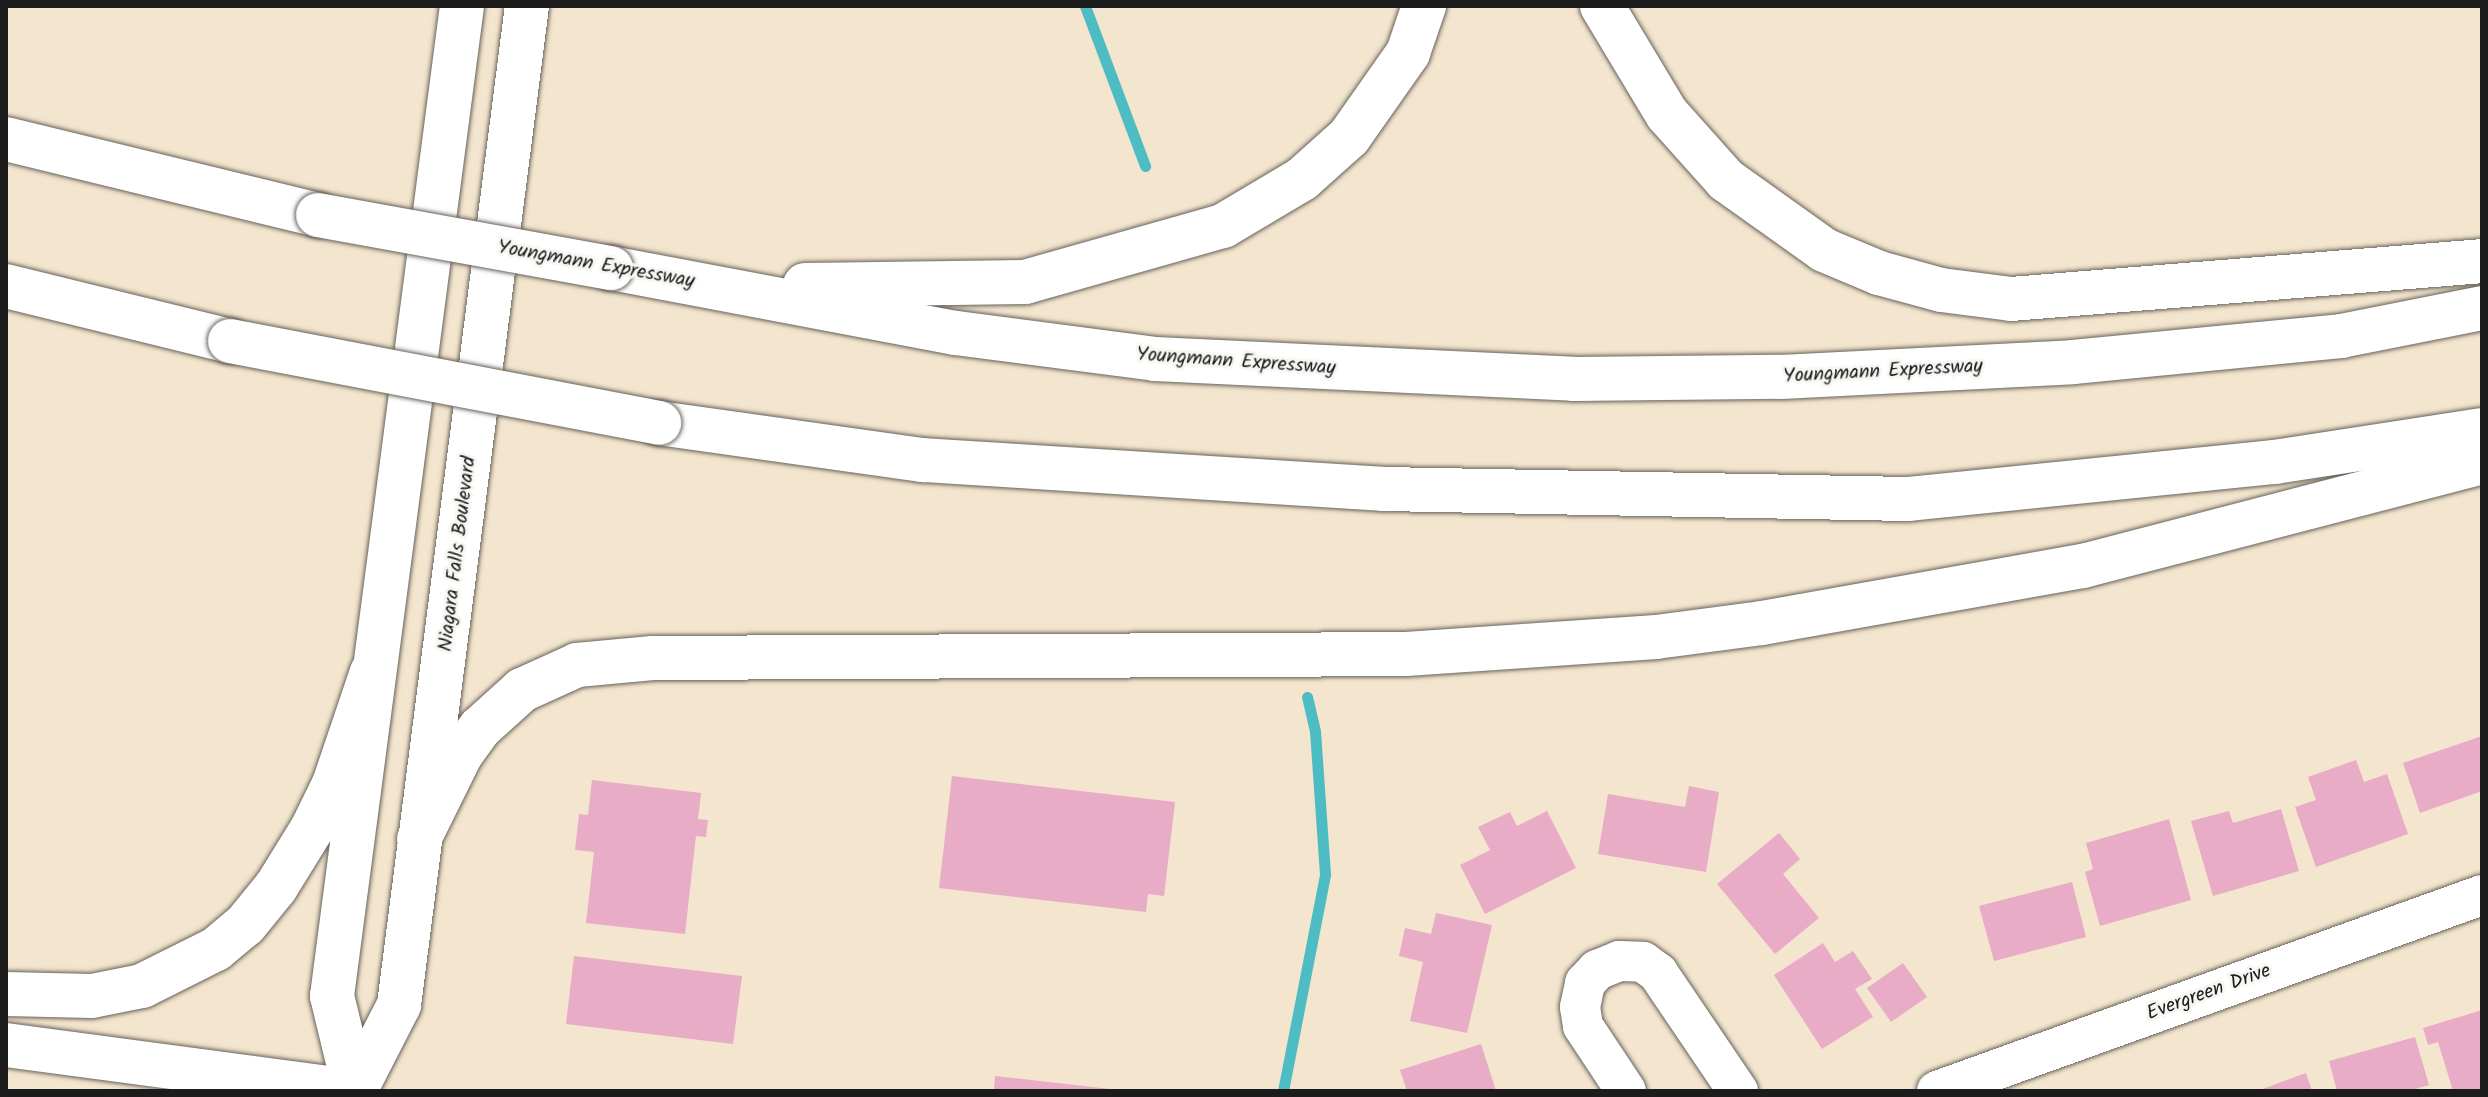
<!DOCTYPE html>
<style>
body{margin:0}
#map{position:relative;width:2488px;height:1097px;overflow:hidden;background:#f3e5ce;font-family:Kalam,sans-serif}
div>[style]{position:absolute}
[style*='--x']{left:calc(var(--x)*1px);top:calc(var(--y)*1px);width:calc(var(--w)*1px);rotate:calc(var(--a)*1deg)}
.stream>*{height:11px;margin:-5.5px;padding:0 5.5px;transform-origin:5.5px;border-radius:5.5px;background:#4ebdc3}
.building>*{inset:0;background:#e8acc6}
.roads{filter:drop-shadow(0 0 2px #67625a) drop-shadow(0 0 2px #67625a)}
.minor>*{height:40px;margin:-20px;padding:0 20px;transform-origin:20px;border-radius:20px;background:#fff}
.major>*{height:44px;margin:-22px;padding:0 22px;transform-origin:22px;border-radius:22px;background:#fff}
.highway>*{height:44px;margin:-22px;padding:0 22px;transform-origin:22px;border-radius:22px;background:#fff}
.bridges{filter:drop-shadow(0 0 2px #67625a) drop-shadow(0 0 2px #67625a)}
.highway-bridge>*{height:44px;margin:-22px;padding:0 22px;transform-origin:22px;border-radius:22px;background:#fff}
span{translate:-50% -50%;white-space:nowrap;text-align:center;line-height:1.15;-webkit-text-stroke:6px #f6f6f2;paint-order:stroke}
.street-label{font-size:20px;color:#1c1c1c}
.frame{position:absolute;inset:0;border:8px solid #1c1c1c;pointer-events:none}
</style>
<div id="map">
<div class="stream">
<div style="--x:1085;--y:6;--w:171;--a:69.4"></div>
<div style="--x:1283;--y:1091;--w:221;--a:-79"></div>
<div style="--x:1325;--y:874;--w:143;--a:-94"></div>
<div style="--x:1315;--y:731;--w:35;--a:-103"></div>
</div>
<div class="building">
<div style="clip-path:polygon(2482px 736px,2482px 791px,2420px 813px,2403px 763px)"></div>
<div style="clip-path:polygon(2356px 760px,2364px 782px,2387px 774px,2408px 834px,2316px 867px,2295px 807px,2316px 800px,2308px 777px)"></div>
<div style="clip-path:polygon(952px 776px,1175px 802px,1164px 896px,1148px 894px,1146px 912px,939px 888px)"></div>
<div style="clip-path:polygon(592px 780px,701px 793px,698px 819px,708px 820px,706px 837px,696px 836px,685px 934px,586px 923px,594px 852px,575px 850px,579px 814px,588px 815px)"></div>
<div style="clip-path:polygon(1689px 786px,1719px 792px,1706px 872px,1598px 854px,1608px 794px,1685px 807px)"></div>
<div style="clip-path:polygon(2281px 809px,2299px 871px,2213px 896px,2191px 821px,2229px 811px,2233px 823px)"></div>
<div style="clip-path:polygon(1547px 811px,1576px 868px,1485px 914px,1460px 865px,1490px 850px,1478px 827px,1510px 812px,1517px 826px)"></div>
<div style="clip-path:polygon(2169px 819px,2191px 900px,2100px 926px,2085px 872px,2093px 869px,2086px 843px)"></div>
<div style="clip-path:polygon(1779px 833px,1800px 859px,1783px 874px,1819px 918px,1775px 954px,1717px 884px)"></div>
<div style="clip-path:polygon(2072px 882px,2086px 937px,1994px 961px,1979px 906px)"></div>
<div style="clip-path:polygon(1436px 913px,1492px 925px,1467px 1033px,1410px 1021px,1423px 962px,1399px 956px,1405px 928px,1431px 934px)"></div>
<div style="clip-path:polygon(1823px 943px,1835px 962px,1853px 951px,1872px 979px,1855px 989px,1873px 1017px,1822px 1049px,1774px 975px)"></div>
<div style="clip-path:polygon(574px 956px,742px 976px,733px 1044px,566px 1024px)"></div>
<div style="clip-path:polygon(1903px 963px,1927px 997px,1891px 1022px,1867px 988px)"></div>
<div style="clip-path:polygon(2482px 1010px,2482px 1091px,2453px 1091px,2438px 1042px,2428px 1045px,2423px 1028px)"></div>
<div style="clip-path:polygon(2415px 1037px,2429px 1085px,2408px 1091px,2337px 1091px,2329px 1061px)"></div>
<div style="clip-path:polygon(1481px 1044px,1496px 1091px,1407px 1091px,1400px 1070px)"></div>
<div style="clip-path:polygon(2306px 1073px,2312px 1091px,2257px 1091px)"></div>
<div style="clip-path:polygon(995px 1076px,1110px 1089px,1110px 1091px,994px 1091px)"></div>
</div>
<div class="roads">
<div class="minor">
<div style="--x:1626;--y:1091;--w:78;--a:-123.5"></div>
<div style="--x:1583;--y:1026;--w:19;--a:-99"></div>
<div style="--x:1580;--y:1007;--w:25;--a:-78"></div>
<div style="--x:1585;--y:983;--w:18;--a:-47"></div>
<div style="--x:1597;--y:970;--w:24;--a:-22"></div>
<div style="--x:1619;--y:961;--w:24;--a:2"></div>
<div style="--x:1643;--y:962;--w:19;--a:36"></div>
<div style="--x:1658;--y:973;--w:143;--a:55.9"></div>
<div style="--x:1937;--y:1091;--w:579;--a:-19.78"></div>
</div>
<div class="major">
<div style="--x:355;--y:1091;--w:97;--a:-62.9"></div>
<div style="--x:399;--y:1005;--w:1007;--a:-82.7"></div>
<div style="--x:355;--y:1091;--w:98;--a:-103.6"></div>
<div style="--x:332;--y:996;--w:998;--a:-82.52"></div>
</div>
<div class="highway">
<div style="--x:1602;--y:6;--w:126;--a:59"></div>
<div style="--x:1667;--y:114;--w:89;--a:48.2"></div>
<div style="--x:1726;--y:180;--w:120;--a:35.5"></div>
<div style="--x:1824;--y:250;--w:60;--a:22.7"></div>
<div style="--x:1879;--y:273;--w:64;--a:15.3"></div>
<div style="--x:1941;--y:290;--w:71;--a:7.3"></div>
<div style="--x:2011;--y:299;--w:473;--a:-4.6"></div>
<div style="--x:6;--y:139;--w:321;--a:13.7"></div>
<div style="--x:611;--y:268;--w:351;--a:10.7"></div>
<div style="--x:956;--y:333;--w:201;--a:7.4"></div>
<div style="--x:1155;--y:359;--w:419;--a:2.7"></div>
<div style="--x:1574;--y:379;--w:207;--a:-0.6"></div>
<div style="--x:1781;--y:377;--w:292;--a:-2.9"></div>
<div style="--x:2073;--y:362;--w:269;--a:-5.5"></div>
<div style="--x:2341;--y:336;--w:144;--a:-11.2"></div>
<div style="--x:805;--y:285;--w:220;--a:-0.8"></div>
<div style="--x:1025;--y:282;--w:206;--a:-15.8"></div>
<div style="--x:1223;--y:226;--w:92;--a:-30.7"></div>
<div style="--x:1302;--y:179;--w:63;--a:-41.8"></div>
<div style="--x:1349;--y:137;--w:103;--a:-54.9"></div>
<div style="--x:1408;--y:53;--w:50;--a:-71.2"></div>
<div style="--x:6;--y:286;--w:231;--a:13.8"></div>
<div style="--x:659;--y:423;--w:267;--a:8"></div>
<div style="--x:923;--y:460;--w:461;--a:3.6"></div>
<div style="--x:1383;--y:489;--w:526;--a:1.09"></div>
<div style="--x:1909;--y:499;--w:368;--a:-5.8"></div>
<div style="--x:2275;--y:462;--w:209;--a:-8.8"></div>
<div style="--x:419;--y:839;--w:95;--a:-63.7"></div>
<div style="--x:461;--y:754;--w:32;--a:-54"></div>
<div style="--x:480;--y:728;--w:57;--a:-42.1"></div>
<div style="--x:522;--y:690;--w:60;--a:-24.4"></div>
<div style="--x:577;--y:665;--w:76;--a:-5.3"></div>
<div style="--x:653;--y:658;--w:753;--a:-0.3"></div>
<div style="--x:1406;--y:654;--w:251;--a:-3.9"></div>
<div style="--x:1656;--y:637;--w:107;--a:-7.5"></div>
<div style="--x:1762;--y:623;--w:326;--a:-10.1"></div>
<div style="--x:2083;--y:566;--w:412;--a:-14.6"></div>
<div style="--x:6;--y:994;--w:86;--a:1.3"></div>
<div style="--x:92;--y:996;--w:51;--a:-11.3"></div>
<div style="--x:142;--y:986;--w:83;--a:-26.6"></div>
<div style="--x:216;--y:949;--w:38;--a:-40"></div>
<div style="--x:245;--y:925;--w:49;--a:-50.8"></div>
<div style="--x:276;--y:887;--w:70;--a:-58.3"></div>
<div style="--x:313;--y:827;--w:48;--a:-64"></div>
<div style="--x:334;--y:784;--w:118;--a:-71.3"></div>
<div style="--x:6;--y:1045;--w:347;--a:7.6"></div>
</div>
</div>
<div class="bridges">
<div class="highway-bridge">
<div style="--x:318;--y:215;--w:298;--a:10.3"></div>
<div style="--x:230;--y:341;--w:437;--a:10.8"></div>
</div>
</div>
<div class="street-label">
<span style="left:596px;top:265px;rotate:10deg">Youngmann Expressway</span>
<span style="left:1236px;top:362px;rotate:4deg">Youngmann Expressway</span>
<span style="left:1883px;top:372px;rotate:-3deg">Youngmann Expressway</span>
<span style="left:458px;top:554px;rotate:-83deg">Niagara Falls Boulevard</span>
<span style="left:2209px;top:993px;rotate:-20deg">Evergreen Drive</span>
</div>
<div class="frame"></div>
</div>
